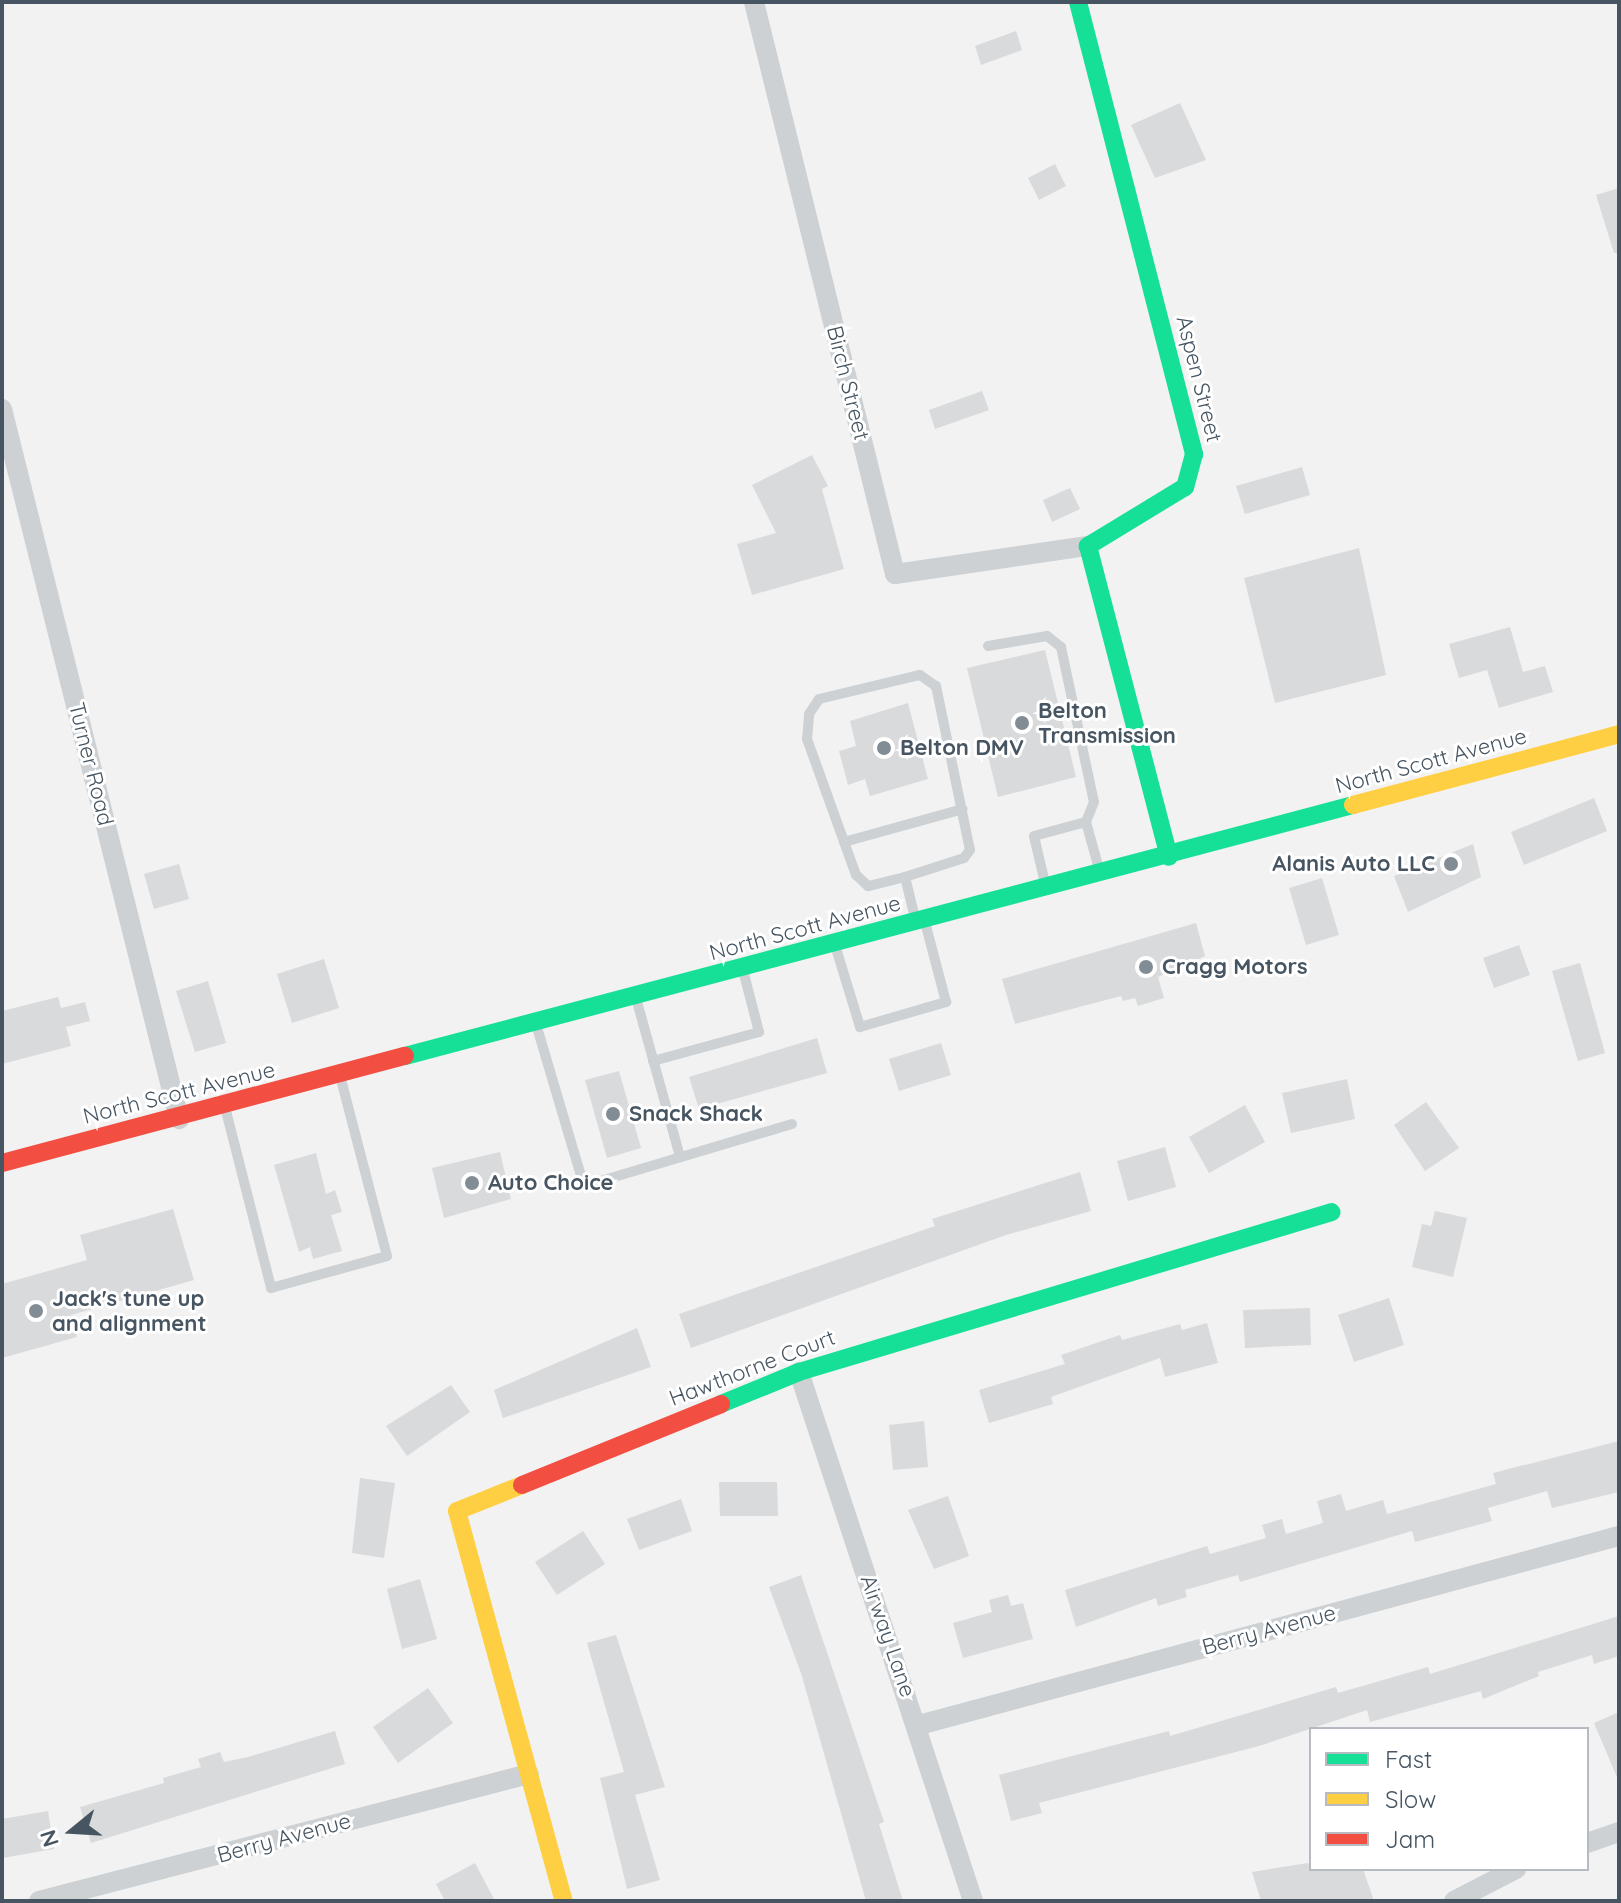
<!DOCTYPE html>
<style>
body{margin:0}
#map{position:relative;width:1621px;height:1903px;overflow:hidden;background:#f2f2f2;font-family:Quicksand,sans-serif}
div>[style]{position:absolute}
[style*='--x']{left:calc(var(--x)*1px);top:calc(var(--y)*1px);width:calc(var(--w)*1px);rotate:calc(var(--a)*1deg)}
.building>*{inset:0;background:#d9dadc}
.lane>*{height:10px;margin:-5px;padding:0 5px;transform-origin:5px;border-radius:5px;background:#cdd1d3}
.street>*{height:20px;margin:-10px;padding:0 10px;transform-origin:10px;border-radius:10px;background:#cdd1d3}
.fast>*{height:18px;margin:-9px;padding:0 9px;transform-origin:9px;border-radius:9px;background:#16e098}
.slow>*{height:18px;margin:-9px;padding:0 9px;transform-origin:9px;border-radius:9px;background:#ffcf43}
.jam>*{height:18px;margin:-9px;padding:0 9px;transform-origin:9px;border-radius:9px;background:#f24e42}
.dots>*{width:22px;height:22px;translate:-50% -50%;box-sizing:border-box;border:4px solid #fff;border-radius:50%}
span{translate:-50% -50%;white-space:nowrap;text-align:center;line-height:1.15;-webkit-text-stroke:6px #fff;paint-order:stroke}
.street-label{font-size:22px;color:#465561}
.poi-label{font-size:22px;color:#465561;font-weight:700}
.left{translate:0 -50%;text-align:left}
.right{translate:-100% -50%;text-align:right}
.frame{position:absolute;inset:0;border:4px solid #465561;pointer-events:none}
.legend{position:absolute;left:1309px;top:1727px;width:280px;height:144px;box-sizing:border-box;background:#fff;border:2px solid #b5bbc0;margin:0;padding:10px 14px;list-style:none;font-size:24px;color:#465561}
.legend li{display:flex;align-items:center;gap:16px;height:40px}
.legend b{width:40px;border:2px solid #b5bbc0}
.north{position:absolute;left:32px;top:1791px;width:80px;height:80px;-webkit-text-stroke:6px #fff;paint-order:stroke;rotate:252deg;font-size:22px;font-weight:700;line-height:32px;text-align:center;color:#465561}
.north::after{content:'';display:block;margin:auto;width:28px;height:36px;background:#465561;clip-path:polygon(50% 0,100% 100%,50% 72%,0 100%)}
</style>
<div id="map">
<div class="building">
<div style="clip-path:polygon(1016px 31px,1022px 50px,981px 65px,975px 46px)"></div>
<div style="clip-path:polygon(1180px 103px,1206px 160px,1155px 178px,1131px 125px)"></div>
<div style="clip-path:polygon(1055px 164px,1066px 186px,1039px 200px,1028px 178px)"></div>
<div style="clip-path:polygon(1619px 188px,1619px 253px,1614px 253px,1596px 195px)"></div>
<div style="clip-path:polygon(982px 391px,989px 410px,935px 429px,929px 410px)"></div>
<div style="clip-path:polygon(812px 455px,828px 486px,822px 489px,844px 569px,752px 595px,737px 544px,776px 533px,752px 485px)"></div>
<div style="clip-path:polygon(1302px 467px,1310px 495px,1245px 514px,1236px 486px)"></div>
<div style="clip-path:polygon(1070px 488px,1080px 509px,1052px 522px,1043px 500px)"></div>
<div style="clip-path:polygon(1359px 548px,1386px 675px,1275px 703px,1244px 578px)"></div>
<div style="clip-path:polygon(1510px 627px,1523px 672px,1545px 666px,1553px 692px,1499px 708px,1487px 670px,1459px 678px,1449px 644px)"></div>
<div style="clip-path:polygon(1045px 650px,1076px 777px,998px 797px,967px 668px)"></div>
<div style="clip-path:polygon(908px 703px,928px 779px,870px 796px,865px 779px,848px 785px,839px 751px,856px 746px,850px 721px)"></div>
<div style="clip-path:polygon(1594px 798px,1607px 831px,1524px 865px,1511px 832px)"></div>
<div style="clip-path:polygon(1473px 844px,1481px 877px,1408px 912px,1394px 876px)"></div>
<div style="clip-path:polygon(179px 864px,189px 899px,154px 909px,144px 874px)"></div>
<div style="clip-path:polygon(1322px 878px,1339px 935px,1306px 945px,1289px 888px)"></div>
<div style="clip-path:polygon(1196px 923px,1205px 956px,1158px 977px,1164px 998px,1138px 1006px,1135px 998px,1123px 1001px,1121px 996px,1015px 1024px,1002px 979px)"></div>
<div style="clip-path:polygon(1519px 945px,1530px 975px,1494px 988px,1483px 958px)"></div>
<div style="clip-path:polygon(324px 959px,339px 1008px,292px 1023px,277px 974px)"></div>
<div style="clip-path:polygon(1580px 963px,1605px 1053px,1578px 1061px,1552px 971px)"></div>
<div style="clip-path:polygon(208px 981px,226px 1043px,195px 1052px,176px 991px)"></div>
<div style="clip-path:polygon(58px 997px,61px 1008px,85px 1002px,90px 1021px,66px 1027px,71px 1046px,2px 1064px,2px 1011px)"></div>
<div style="clip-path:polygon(817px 1038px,827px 1073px,699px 1109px,689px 1077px)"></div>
<div style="clip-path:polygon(941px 1043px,951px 1075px,899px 1091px,889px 1059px)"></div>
<div style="clip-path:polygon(619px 1071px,641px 1148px,607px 1158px,585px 1080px)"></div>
<div style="clip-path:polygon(1347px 1079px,1355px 1119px,1291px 1133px,1282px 1093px)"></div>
<div style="clip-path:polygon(1426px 1102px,1459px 1148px,1425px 1171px,1394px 1125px)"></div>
<div style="clip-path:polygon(1245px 1105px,1265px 1142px,1209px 1173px,1189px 1137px)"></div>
<div style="clip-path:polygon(1165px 1147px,1176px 1187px,1128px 1201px,1117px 1161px)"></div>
<div style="clip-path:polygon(500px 1152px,511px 1199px,444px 1218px,432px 1168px)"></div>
<div style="clip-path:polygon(316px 1153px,326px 1194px,335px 1190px,342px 1212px,331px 1215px,342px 1251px,313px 1259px,310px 1247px,299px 1252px,274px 1165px)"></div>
<div style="clip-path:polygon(1080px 1172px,1091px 1211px,1006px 1235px,691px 1348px,679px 1314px,935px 1226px,932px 1219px)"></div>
<div style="clip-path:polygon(173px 1209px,194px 1280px,71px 1315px,77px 1337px,2px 1358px,2px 1284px,87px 1260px,80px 1235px)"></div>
<div style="clip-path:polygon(1435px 1211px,1467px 1218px,1453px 1277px,1412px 1267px,1422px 1224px,1431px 1226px)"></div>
<div style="clip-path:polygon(1389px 1298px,1404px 1345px,1354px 1362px,1338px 1315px)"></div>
<div style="clip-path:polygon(1310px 1308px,1311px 1345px,1245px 1348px,1243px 1310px)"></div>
<div style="clip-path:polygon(1207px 1323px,1218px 1363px,1165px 1377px,1160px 1358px,1051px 1397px,1053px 1404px,989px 1423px,979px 1390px,1065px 1364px,1061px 1355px,1120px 1335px,1122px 1340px,1180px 1324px,1182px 1330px)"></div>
<div style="clip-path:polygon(637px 1328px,651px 1367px,503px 1418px,494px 1390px)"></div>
<div style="clip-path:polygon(451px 1385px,470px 1412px,407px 1456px,386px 1426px)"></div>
<div style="clip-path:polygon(924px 1421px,928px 1467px,893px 1470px,889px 1425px)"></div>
<div style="clip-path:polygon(1619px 1441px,1619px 1492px,1552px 1508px,1547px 1491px,1488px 1508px,1492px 1521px,1415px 1542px,1412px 1531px,1240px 1582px,1238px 1575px,1185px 1590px,1187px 1597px,1158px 1606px,1156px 1598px,1076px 1627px,1065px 1590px,1207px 1546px,1210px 1554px,1266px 1538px,1262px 1525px,1282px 1519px,1286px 1534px,1323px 1523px,1317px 1501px,1341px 1494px,1346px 1511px,1383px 1500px,1387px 1514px,1496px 1484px,1493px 1473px)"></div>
<div style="clip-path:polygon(360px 1478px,395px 1483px,384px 1558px,352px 1553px)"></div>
<div style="clip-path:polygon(719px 1482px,777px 1482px,778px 1516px,720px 1516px)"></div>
<div style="clip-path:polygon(948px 1496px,969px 1556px,934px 1569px,908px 1510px)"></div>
<div style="clip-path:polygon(681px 1499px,692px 1531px,639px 1550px,627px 1519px)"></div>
<div style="clip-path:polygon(583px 1531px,605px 1564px,557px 1595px,535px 1562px)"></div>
<div style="clip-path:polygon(801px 1575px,884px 1822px,879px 1824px,903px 1901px,866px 1901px,801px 1673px,769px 1587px)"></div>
<div style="clip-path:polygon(420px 1579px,437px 1639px,402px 1649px,387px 1589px)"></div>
<div style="clip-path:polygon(1008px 1595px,1011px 1606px,1023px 1603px,1033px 1639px,963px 1658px,953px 1623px,992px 1612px,989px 1600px)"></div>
<div style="clip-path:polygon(1619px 1616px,1619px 1656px,1594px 1664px,1592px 1655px,1538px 1672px,1539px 1676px,1483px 1699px,1481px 1691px,1370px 1722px,1367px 1710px,1259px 1746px,1039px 1803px,1042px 1813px,1011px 1821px,999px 1775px,1169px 1731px,1170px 1736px,1336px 1687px,1338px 1693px,1428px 1667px,1430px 1674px)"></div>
<div style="clip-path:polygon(616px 1635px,665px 1787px,635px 1795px,660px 1880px,627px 1889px,600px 1778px,624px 1772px,587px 1643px)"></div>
<div style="clip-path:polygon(428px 1688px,453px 1723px,398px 1763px,373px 1727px)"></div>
<div style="clip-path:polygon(1619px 1712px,1619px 1782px,1594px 1723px)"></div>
<div style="clip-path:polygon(335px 1731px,345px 1764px,91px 1843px,80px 1807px,164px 1783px,163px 1778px,201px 1767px,198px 1759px,220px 1752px,224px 1762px,248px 1757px)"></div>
<div style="clip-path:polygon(48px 1811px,54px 1849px,2px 1858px,2px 1819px)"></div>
<div style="clip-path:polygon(475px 1863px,495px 1901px,445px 1901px,436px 1884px)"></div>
<div style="clip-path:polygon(1308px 1863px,1310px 1869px,1363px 1869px,1374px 1901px,1261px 1901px,1252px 1872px)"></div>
</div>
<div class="lane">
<div style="--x:988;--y:646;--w:60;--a:-9.6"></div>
<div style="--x:1047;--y:636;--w:18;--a:38"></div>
<div style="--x:1061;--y:647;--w:158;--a:78"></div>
<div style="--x:1094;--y:802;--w:22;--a:112"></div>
<div style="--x:1086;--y:822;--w:49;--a:74.5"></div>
<div style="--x:844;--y:842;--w:123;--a:-15.5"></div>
<div style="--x:905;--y:877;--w:38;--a:166"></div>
<div style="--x:868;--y:886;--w:16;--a:-137"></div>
<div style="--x:856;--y:875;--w:145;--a:-109.8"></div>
<div style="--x:807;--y:739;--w:25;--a:-85"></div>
<div style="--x:809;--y:714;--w:18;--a:-56"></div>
<div style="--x:819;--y:699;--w:104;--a:-13.4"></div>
<div style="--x:920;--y:675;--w:19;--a:35"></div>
<div style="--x:936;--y:686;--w:167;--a:78.3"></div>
<div style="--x:970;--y:850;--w:10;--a:127"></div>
<div style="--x:964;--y:858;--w:62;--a:162.1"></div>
<div style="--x:905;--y:877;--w:42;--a:76.3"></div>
<div style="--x:1045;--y:883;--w:48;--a:-103.2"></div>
<div style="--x:1034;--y:836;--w:54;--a:-15.1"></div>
<div style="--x:835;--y:945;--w:86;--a:73"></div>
<div style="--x:860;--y:1027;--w:90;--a:-16.2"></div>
<div style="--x:946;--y:1002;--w:83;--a:-104.7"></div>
<div style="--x:636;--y:998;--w:165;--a:74.5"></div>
<div style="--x:536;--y:1024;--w:169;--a:73.5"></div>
<div style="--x:584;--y:1186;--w:217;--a:-16.6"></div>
<div style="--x:653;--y:1061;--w:110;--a:-15.3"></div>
<div style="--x:759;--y:1032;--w:64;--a:-104.5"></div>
<div style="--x:225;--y:1107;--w:187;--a:75.7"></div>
<div style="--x:271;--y:1288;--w:120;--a:-15.4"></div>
<div style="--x:387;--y:1256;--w:186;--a:-104.6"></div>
</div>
<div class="street">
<div style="--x:754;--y:2;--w:589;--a:76.15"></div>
<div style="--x:895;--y:574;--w:195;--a:-8.3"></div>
<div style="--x:2;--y:409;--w:732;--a:76"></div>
<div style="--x:799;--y:1372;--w:557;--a:71.79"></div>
<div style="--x:919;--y:1725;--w:725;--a:-15.11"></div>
<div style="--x:1587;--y:1843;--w:34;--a:-19"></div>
<div style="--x:39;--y:1901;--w:506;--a:-14.53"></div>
<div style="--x:1454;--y:1901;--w:70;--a:-27.3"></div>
</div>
<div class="fast">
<div style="--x:1078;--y:2;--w:467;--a:75.6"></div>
<div style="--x:1194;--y:454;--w:34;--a:105"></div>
<div style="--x:1185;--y:487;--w:114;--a:148.7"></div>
<div style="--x:1088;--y:546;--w:321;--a:75.4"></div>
<div style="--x:405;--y:1056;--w:981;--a:-14.83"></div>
<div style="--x:721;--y:1404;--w:84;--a:-22.3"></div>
<div style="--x:799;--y:1372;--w:556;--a:-16.71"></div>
</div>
<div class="slow">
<div style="--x:1353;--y:805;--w:275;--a:-14.9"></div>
<div style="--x:522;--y:1485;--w:70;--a:158.2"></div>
<div style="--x:457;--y:1511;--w:404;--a:74.7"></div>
</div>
<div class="jam">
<div style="--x:2;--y:1163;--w:417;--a:-14.9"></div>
<div style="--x:522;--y:1485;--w:215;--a:-22.1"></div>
</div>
<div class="dots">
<div style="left:1022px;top:723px;background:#828c94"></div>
<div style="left:884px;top:748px;background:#828c94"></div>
<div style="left:1451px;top:864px;background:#828c94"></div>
<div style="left:1146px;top:967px;background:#828c94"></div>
<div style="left:613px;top:1114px;background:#828c94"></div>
<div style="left:472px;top:1183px;background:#828c94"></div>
<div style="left:36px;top:1311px;background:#828c94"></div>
</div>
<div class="street-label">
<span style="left:1199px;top:379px;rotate:76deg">Aspen Street</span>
<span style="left:848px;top:383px;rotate:76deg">Birch Street</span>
<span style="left:1431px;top:761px;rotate:-15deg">North Scott Avenue</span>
<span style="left:91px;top:764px;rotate:76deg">Turner Road</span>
<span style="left:805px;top:928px;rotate:-15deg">North Scott Avenue</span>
<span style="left:179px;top:1093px;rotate:-14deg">North Scott Avenue</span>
<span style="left:752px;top:1368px;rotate:-21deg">Hawthorne Court</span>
<span style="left:1269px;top:1630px;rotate:-15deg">Berry Avenue</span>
<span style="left:888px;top:1636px;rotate:71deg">Airway Lane</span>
<span style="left:284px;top:1838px;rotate:-15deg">Berry Avenue</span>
</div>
<div class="poi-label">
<span class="left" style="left:1038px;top:723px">Belton<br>Transmission</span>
<span class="left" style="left:900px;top:748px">Belton DMV</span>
<span class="right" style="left:1435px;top:864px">Alanis Auto LLC</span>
<span class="left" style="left:1162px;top:967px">Cragg Motors</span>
<span class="left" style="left:629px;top:1114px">Snack Shack</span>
<span class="left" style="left:488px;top:1183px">Auto Choice</span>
<span class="left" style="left:52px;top:1311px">Jack's tune up<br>and alignment</span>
</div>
<div class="frame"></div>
<ul class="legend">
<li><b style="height:10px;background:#16e098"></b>Fast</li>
<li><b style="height:10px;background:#ffcf43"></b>Slow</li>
<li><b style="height:10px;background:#f24e42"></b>Jam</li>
</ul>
<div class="north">N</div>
</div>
